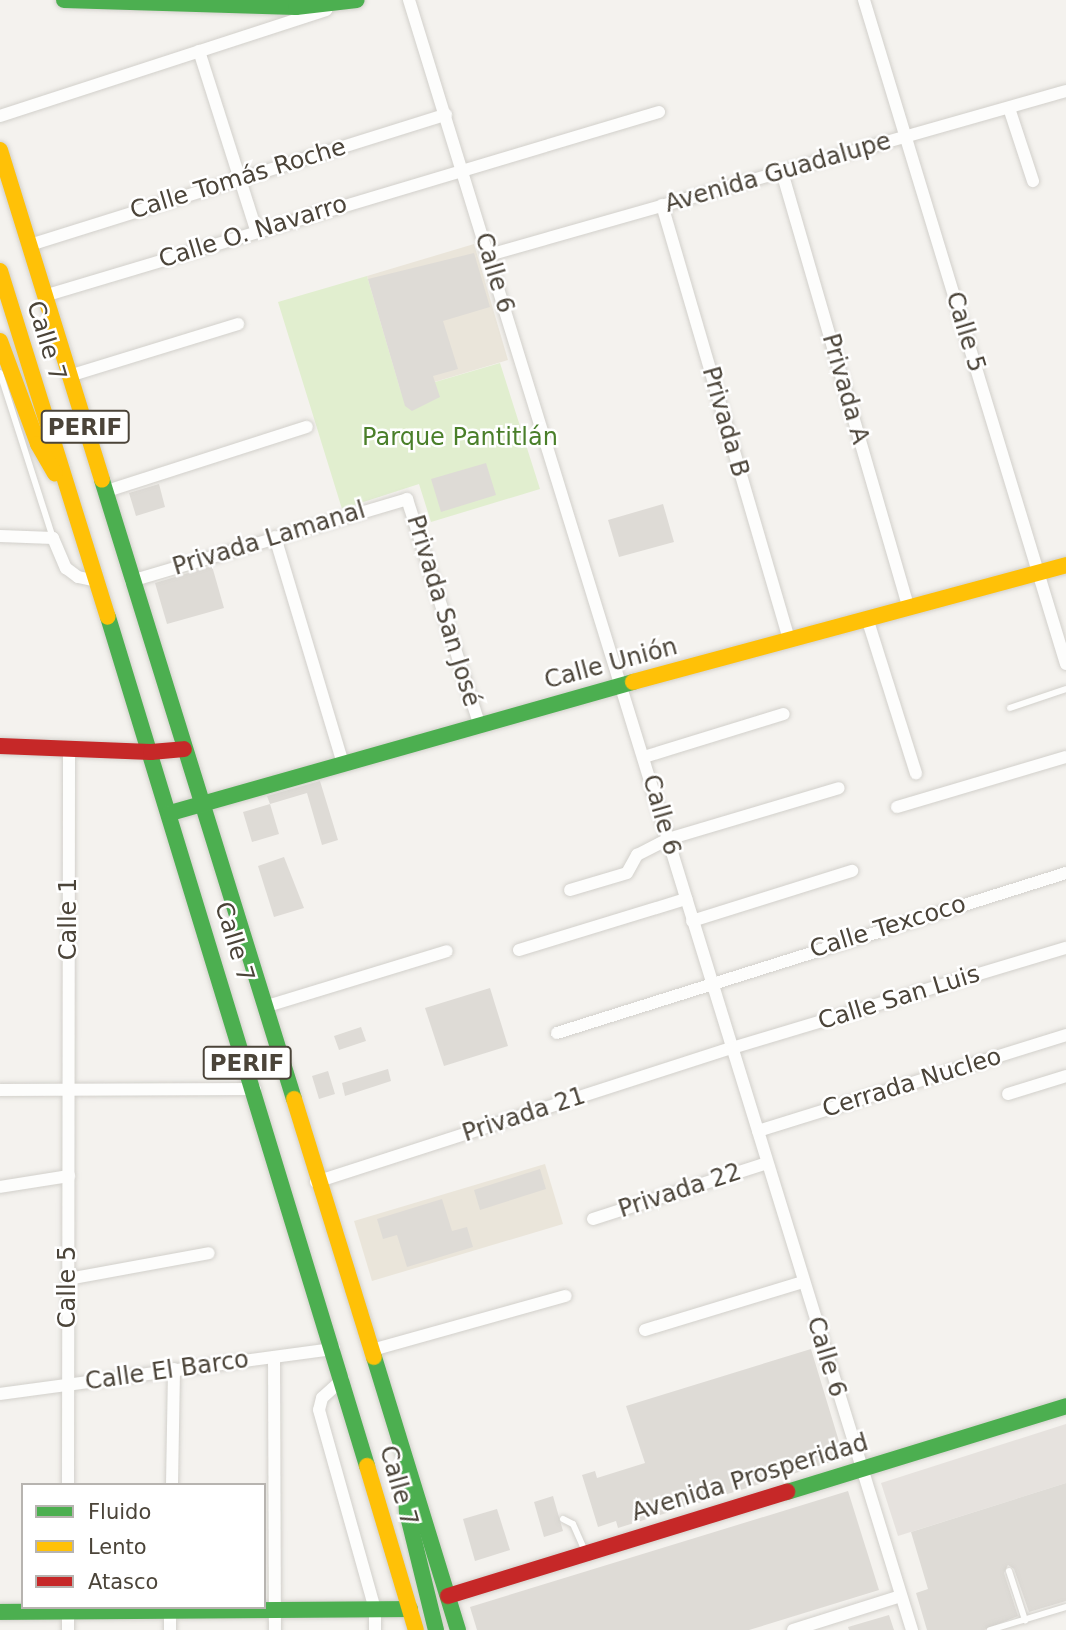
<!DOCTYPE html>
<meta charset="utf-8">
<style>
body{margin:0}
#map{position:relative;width:1066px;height:1630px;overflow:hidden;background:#f4f2ee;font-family:"DejaVu Sans",sans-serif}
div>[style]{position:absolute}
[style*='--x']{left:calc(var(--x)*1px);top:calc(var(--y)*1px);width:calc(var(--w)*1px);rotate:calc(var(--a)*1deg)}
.industrial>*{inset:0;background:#e6e2de}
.education>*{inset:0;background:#eae5da}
.green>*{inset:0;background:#e1eecf}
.building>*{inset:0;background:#dedbd6}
.roads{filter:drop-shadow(0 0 2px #d2d0cb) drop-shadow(0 0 2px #d2d0cb)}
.lane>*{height:6px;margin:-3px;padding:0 3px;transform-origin:3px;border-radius:3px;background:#fdfdfc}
.street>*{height:12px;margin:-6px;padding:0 6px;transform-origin:6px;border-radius:6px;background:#fdfdfc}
.fast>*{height:16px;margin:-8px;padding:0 8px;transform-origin:8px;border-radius:8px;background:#4caf50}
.slow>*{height:16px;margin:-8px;padding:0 8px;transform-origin:8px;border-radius:8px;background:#ffc107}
.jam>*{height:16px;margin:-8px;padding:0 8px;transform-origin:8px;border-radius:8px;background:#c62828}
span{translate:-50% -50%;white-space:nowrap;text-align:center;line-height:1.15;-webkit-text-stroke:5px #fff;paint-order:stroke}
.shield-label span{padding:2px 5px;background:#fff;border:2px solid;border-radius:5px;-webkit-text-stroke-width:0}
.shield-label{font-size:23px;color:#4b4439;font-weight:700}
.street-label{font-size:24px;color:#4b4439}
.park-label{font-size:24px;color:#4a7f2a}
.legend{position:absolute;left:21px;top:1483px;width:245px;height:126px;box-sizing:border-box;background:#fff;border:2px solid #b7b4b0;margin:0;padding:9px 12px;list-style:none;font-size:21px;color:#4b4439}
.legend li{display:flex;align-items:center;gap:14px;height:35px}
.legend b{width:35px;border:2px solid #b7b4b0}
</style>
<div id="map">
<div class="industrial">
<div style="clip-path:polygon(1066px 1424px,1066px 1483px,898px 1536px,881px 1483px)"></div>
</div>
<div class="education">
<div style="clip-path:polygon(474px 244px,508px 360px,401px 392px,367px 276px)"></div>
<div style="clip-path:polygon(545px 1164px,563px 1224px,372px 1281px,354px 1221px)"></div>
</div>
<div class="green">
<div style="clip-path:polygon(367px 276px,401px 392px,500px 363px,540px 489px,431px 522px,419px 484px,342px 509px,278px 302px)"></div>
</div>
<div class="building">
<div style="clip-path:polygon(474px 253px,490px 307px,443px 321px,458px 369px,433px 376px,440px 397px,412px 411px,405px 406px,368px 279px)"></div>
<div style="clip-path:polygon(486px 463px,496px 495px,441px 512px,431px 479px)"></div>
<div style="clip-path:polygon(159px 484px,165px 507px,136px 516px,129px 493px)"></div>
<div style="clip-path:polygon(663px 504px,674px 542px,619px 557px,608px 520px)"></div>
<div style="clip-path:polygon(212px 566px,224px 608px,167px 624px,155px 583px)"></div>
<div style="clip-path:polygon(320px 781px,338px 840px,322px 845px,307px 793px,270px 804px,267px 796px)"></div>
<div style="clip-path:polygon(270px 804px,279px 834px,252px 842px,243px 812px)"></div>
<div style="clip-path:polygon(284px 857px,304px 908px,274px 917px,258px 866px)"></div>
<div style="clip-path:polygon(490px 988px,508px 1046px,444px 1066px,425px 1008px)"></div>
<div style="clip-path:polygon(361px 1027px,366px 1041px,339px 1050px,334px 1036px)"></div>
<div style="clip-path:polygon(388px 1069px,391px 1081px,345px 1096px,342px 1083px)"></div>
<div style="clip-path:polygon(328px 1071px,335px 1094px,319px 1099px,312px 1076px)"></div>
<div style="clip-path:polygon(540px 1169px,546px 1189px,480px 1210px,474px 1190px)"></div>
<div style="clip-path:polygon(442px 1199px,452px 1231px,467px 1227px,473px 1247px,407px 1267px,397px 1235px,383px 1239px,377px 1219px)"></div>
<div style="clip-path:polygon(811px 1349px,844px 1458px,618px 1528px,616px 1521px,598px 1527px,582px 1475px,595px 1471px,597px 1478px,645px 1463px,626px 1406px)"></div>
<div style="clip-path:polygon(1066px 1483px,1066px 1601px,1029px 1612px,1014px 1569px,1008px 1565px,1004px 1573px,1018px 1616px,984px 1630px,927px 1630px,916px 1593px,928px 1589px,911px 1532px)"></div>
<div style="clip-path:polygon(848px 1491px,879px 1590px,749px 1630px,477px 1630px,470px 1607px)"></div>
<div style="clip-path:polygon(553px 1496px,563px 1531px,544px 1537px,534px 1502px)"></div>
<div style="clip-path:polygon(497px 1509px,510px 1550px,475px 1561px,463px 1519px)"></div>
<div style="clip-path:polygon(889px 1615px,894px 1630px,849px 1630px,848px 1627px)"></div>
</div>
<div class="roads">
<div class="lane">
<div style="--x:0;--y:373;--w:173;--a:72.2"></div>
<div style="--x:1010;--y:708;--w:59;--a:-18.7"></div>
<div style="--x:563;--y:1519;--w:11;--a:27"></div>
<div style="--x:573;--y:1524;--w:30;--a:66"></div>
<div style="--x:1009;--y:1571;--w:52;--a:71.9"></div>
<div style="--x:990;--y:1630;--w:79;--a:-16.8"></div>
</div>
<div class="street">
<div style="--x:409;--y:0;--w:1706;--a:72.85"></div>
<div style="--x:864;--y:0;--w:694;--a:73.08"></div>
<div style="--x:199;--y:51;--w:188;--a:72.3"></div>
<div style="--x:1009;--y:108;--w:77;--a:71.8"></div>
<div style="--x:0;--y:116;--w:343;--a:-18"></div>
<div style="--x:782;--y:172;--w:452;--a:73.8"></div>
<div style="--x:662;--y:205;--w:453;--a:73.7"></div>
<div style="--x:30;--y:245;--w:436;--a:-17.4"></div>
<div style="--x:489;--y:255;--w:600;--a:-15.87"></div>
<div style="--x:44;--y:296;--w:642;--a:-16.66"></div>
<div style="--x:69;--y:376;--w:177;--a:-17.1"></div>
<div style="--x:104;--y:492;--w:213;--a:-17.8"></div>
<div style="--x:0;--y:536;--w:53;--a:2.2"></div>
<div style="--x:53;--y:538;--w:33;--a:67"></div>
<div style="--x:66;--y:568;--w:15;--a:37"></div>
<div style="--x:78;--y:577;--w:19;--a:12"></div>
<div style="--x:275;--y:537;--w:236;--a:73.3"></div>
<div style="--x:131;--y:581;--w:288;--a:-16.5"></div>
<div style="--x:407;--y:499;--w:235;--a:72.2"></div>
<div style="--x:867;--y:618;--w:163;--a:72.5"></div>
<div style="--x:644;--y:757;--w:146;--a:-17.1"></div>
<div style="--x:897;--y:807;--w:176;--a:-16.5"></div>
<div style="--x:570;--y:890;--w:59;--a:-16.6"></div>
<div style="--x:627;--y:873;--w:21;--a:-61"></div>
<div style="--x:637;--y:855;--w:35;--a:-27"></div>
<div style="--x:668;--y:839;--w:178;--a:-16.6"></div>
<div style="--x:692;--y:921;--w:168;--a:-17.4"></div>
<div style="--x:519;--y:950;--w:175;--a:-17"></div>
<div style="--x:264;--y:1007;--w:191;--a:-17"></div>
<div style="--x:557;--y:1033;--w:534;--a:-17.45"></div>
<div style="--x:0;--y:1090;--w:255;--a:-0.2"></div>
<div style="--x:1008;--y:1094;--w:61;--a:-17.2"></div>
<div style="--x:758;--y:1131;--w:323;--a:-17.3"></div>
<div style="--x:316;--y:1182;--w:437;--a:-17.9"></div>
<div style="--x:732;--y:1048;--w:349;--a:-16.7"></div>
<div style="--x:0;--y:1187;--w:70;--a:-9.1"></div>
<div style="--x:593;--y:1219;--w:183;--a:-17.8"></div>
<div style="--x:68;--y:1279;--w:143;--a:-10.4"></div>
<div style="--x:645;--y:1330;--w:165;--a:-16.9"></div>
<div style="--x:372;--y:1350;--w:201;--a:-15.6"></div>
<div style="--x:274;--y:1357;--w:273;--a:89.8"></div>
<div style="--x:343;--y:1379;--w:28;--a:138"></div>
<div style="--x:322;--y:1398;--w:12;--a:104"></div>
<div style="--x:319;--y:1410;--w:207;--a:74.3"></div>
<div style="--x:375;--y:1609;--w:21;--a:90"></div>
<div style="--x:0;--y:1394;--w:337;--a:-7.7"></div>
<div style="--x:68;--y:1485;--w:736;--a:-89.92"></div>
<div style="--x:172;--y:1485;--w:116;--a:-89"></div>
<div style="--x:68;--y:1607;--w:23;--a:90"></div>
<div style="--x:170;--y:1630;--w:23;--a:-90"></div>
<div style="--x:793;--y:1630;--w:113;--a:-17.5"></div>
</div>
<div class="fast">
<div style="--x:64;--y:0;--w:232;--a:1.7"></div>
<div style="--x:296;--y:7;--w:61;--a:-6.5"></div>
<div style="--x:102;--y:480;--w:648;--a:72.77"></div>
<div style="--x:108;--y:617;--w:888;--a:73.03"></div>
<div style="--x:170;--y:813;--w:481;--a:-15.8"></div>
<div style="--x:374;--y:1357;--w:286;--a:72.9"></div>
<div style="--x:406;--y:1488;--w:24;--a:88"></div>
<div style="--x:407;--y:1512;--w:122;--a:76.2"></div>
<div style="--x:787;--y:1492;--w:292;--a:-17.1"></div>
<div style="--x:0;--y:1612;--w:410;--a:-0.4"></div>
</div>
<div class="slow">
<div style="--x:0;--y:150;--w:345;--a:72.8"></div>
<div style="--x:0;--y:271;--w:362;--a:72.7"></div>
<div style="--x:0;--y:341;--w:110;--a:69.7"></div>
<div style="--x:38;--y:444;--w:34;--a:60"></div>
<div style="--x:633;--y:682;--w:449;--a:-15.1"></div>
<div style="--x:294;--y:1099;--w:270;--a:72.8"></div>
<div style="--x:367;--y:1466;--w:171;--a:73.4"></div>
</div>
<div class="jam">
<div style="--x:0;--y:746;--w:151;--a:2.3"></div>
<div style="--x:151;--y:752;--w:33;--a:-5"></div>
<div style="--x:448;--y:1596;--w:355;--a:-17.1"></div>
</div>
</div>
<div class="shield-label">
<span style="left:85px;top:427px">PERIF</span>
<span style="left:247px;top:1063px">PERIF</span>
</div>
<div class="street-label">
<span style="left:778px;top:173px;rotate:-16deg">Avenida Guadalupe</span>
<span style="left:238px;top:179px;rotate:-17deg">Calle Tomás Roche</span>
<span style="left:253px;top:232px;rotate:-17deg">Calle O. Navarro</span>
<span style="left:494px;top:273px;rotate:73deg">Calle 6</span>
<span style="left:965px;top:332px;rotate:73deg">Calle 5</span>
<span style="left:46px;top:341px;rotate:73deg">Calle 7</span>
<span style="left:845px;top:389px;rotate:74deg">Privada A</span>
<span style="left:725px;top:422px;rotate:74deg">Privada B</span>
<span style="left:269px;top:539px;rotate:-17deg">Privada Lamanal</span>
<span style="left:443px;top:611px;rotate:73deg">Privada San José</span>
<span style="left:611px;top:664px;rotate:-15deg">Calle Unión</span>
<span style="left:661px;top:815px;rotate:74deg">Calle 6</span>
<span style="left:69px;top:919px;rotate:-90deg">Calle 1</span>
<span style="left:888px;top:927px;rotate:-17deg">Calle Texcoco</span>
<span style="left:234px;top:942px;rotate:73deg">Calle 7</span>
<span style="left:899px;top:998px;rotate:-17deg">Calle San Luis</span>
<span style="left:912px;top:1083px;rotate:-17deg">Cerrada Nucleo</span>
<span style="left:524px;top:1115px;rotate:-18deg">Privada 21</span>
<span style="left:680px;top:1191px;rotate:-18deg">Privada 22</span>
<span style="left:68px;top:1287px;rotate:-90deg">Calle 5</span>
<span style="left:826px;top:1357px;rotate:73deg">Calle 6</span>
<span style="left:167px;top:1371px;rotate:-8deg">Calle El Barco</span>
<span style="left:750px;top:1478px;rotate:-17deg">Avenida Prosperidad</span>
<span style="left:398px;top:1486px;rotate:74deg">Calle 7</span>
</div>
<div class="park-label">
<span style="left:460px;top:438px">Parque Pantitlán</span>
</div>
<ul class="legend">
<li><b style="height:9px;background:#4caf50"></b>Fluido</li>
<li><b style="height:9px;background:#ffc107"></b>Lento</li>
<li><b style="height:9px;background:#c62828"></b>Atasco</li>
</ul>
</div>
